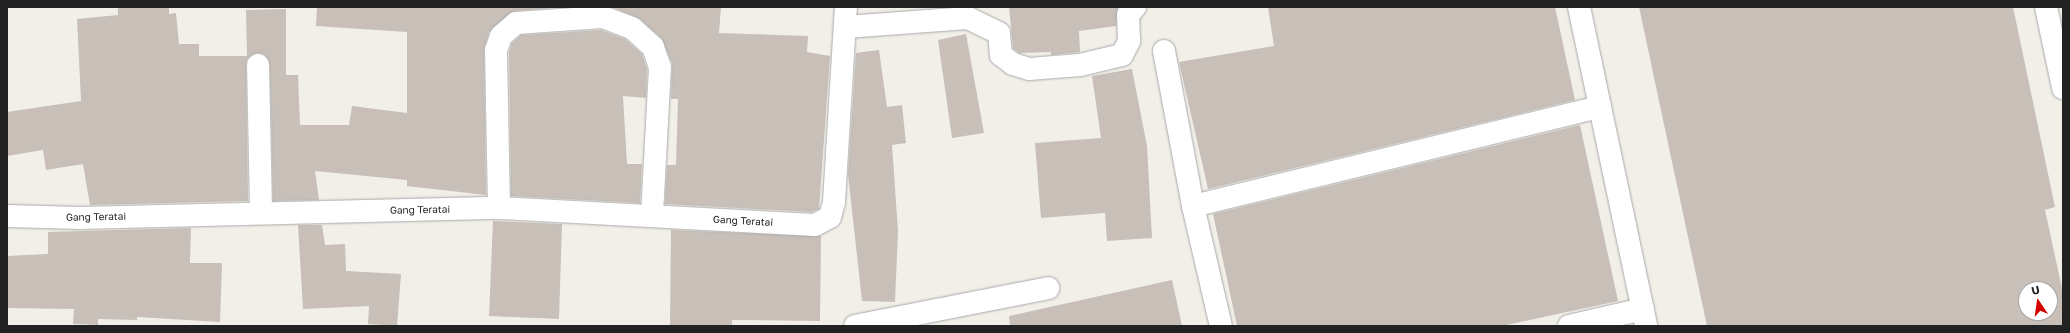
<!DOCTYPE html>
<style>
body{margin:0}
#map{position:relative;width:2070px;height:333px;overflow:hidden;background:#f2efe9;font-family:"Golos Text",sans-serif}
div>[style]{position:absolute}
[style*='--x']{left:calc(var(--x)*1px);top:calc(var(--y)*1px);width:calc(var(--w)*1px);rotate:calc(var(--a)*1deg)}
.building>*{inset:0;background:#c7bfb8}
.roads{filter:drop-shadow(0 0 1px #a9a9a9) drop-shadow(0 0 1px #a9a9a9)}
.minor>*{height:22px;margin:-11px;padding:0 11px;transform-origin:11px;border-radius:11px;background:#fff}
span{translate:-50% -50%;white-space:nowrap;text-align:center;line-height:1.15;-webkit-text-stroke:3px #fff;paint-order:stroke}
.street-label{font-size:10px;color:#222}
.frame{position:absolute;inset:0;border:8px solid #222;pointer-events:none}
.north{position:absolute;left:2018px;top:281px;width:40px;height:40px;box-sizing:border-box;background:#fff;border:1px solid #a7a7a7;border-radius:50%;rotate:347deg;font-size:11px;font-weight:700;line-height:16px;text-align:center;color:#222}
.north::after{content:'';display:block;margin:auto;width:14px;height:18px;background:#d40000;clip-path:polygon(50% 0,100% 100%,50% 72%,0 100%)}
</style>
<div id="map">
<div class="building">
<div style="clip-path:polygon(118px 7px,169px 7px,169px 14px,176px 13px,179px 44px,199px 44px,199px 56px,247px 56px,246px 10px,286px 9px,286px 75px,298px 75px,300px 125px,349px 125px,352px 106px,407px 113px,407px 32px,316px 26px,317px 7px,566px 7px,515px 11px,489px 32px,484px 50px,486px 195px,407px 186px,407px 180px,315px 171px,319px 200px,273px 201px,270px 65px,264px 54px,257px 53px,247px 59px,246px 65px,248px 201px,90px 205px,83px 164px,46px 170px,43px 150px,7px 156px,7px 112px,81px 101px,77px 19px,118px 15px)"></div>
<div style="clip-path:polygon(612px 7px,721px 7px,719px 33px,808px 36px,807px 52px,830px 56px,819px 209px,812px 212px,665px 204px,667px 165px,676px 165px,678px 99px,671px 99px,672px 63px,661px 38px,640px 19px)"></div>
<div style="clip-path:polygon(1009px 7px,1118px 7px,1116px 26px,1079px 31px,1080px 52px,1051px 55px,1051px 52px,1019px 53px,1013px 48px)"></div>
<div style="clip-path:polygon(1268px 7px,1555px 7px,1575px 100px,1208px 189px,1179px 62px,1274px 46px)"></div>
<div style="clip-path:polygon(evenodd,1639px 7px,2013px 7px,2055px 207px,2045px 210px,2063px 293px,2063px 326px,1707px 326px,1639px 7px,2026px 289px,2050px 289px,2050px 313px,2026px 313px,2026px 289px)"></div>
<div style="clip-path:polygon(601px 30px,625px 39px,642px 54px,647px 69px,646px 98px,623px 96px,627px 164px,642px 164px,640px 203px,511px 196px,509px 52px,512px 43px,521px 35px)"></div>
<div style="clip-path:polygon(966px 34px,984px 133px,952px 138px,938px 40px)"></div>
<div style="clip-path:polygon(879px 50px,887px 107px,902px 105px,906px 143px,892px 145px,898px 231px,895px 302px,862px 301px,848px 174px,856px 53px)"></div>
<div style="clip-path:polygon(1132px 69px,1147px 146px,1152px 238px,1107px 241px,1105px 213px,1041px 218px,1035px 143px,1101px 138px,1092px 76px)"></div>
<div style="clip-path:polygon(1580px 125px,1618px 301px,1502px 326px,1237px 326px,1213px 214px)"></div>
<div style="clip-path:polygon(493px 221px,562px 224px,559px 319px,489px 316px)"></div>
<div style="clip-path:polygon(298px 225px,322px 225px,325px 245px,345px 244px,346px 271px,401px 274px,397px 326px,368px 324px,369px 306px,303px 309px)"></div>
<div style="clip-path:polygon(191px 228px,190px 263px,222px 263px,220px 322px,137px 317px,137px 320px,98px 319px,98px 325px,73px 324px,74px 309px,7px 308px,7px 256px,48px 254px,48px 232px)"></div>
<div style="clip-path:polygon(671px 230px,821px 236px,820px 321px,732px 320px,732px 326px,670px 326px)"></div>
<div style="clip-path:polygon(1172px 280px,1182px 326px,1010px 326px,1009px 316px)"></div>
</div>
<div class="roads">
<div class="minor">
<div style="--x:1579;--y:7;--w:326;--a:78.1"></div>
<div style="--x:2046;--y:7;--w:83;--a:78.1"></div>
<div style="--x:846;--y:27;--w:122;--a:-4.2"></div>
<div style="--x:968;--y:18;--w:34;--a:26"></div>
<div style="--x:999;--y:33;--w:22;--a:85"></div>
<div style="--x:1001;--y:55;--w:15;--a:37"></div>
<div style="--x:1013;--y:64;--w:17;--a:17"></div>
<div style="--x:1029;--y:69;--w:51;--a:-4.5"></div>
<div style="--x:1080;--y:65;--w:43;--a:-13.4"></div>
<div style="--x:1122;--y:55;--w:16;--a:-63"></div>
<div style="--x:1129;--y:41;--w:26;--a:-92"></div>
<div style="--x:1128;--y:15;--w:11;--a:-49"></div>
<div style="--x:1164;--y:51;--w:158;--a:79.4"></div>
<div style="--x:1193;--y:206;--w:123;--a:76.9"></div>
<div style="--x:258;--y:65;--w:148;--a:88.8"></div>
<div style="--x:1193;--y:206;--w:419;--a:-13.7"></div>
<div style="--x:499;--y:208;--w:158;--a:-91.1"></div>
<div style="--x:496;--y:50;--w:15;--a:-70"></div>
<div style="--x:501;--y:36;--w:20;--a:-41"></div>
<div style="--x:516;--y:23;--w:87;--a:-3.9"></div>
<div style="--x:603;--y:17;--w:31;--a:21"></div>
<div style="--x:632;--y:28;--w:28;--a:42"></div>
<div style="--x:653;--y:47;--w:21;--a:71"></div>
<div style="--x:660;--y:67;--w:149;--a:93.1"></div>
<div style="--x:7;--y:216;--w:73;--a:1.6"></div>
<div style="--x:80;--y:218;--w:419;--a:-1.4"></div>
<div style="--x:499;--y:208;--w:316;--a:3.1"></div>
<div style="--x:815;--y:225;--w:17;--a:-28"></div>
<div style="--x:830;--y:217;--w:16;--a:-75"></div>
<div style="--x:834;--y:202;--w:195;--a:-86.5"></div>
<div style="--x:855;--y:326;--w:197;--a:-11.1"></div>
<div style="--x:1569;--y:326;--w:76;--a:-12.9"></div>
</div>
</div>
<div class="street-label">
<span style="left:420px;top:210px;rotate:-1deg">Gang Teratai</span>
<span style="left:96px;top:217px;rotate:-1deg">Gang Teratai</span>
<span style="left:743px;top:221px;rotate:3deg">Gang Teratai</span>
</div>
<div class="frame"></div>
<div class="north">U</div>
</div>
